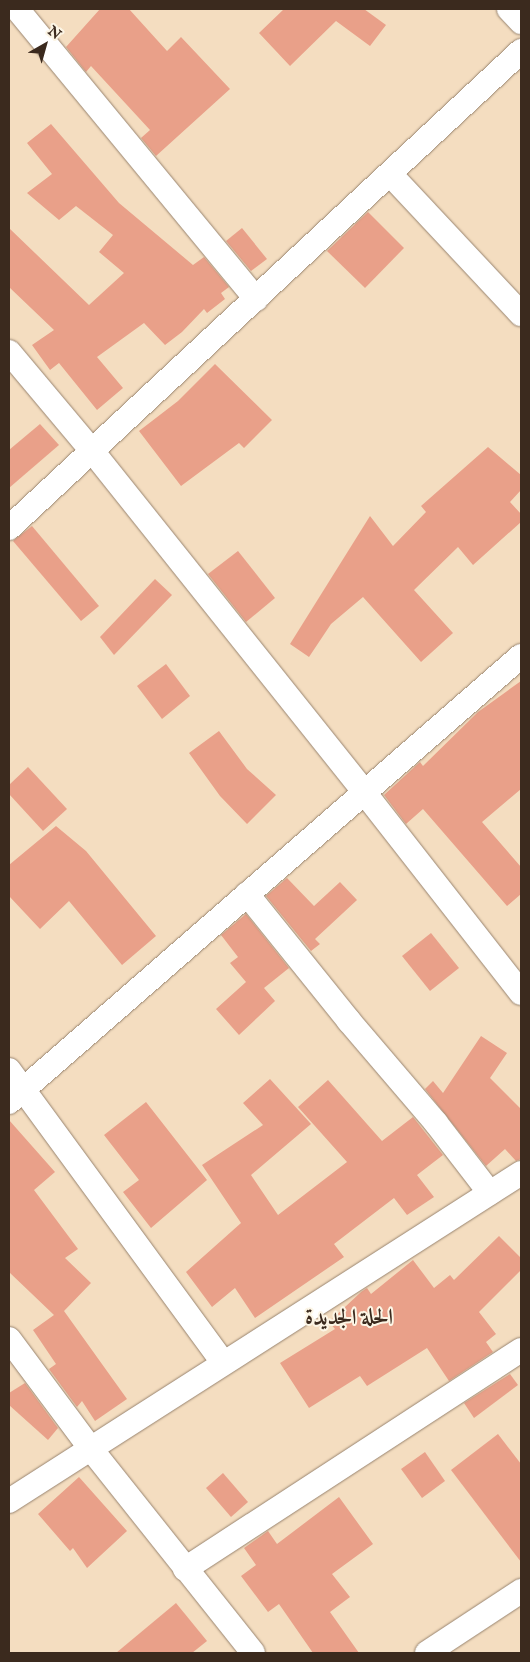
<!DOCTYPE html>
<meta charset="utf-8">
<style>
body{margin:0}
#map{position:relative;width:530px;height:1662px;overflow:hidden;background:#f4ddc0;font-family:"IM FELL English",Amiri,serif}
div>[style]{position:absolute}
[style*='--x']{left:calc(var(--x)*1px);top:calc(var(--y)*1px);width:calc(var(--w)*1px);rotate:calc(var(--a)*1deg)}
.building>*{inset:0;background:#e9a089}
.roads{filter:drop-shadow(0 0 1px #98846f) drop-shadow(0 0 1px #98846f)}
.minor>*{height:24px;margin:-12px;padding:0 12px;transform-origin:12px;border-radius:12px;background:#fff}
span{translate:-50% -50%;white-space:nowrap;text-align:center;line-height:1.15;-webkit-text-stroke:4px #fcf5e5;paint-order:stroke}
.quarter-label{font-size:22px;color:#3b2a1e;font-weight:700}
.frame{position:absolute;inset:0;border:10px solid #3b2a1e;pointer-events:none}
.north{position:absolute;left:20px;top:20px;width:50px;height:50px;-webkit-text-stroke:4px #fcf5e5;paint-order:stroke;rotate:38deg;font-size:14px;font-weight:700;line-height:20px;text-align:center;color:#3b2a1e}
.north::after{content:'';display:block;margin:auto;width:18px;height:22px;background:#3b2a1e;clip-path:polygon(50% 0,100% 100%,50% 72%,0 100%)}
</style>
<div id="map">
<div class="building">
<div style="clip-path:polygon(100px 9px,129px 9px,167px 51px,181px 37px,230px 89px,156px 156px,141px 138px,150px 130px,91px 66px,86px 72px,66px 47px)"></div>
<div style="clip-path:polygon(284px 9px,364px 9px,386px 25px,370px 46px,336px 21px,290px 66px,259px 33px)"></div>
<div style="clip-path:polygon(51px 124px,119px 203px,193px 265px,204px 257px,229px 287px,221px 293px,225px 299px,207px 313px,204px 309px,182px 332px,165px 345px,144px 323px,97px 357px,123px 388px,97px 410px,59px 363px,50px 370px,32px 345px,54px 330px,9px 287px,9px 228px,89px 305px,124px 273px,99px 252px,113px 235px,76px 206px,59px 220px,27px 193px,52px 174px,27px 143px)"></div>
<div style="clip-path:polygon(368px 212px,404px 248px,365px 288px,327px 251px)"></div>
<div style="clip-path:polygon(242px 228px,267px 259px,251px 271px,226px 241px)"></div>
<div style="clip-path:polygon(215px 364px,272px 420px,244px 448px,239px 443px,181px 486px,139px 431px,178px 401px)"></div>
<div style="clip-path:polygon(40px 424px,59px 445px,9px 488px,9px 450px)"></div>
<div style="clip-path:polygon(488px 447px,521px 475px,521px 490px,510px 502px,521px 514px,521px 522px,473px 565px,458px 547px,414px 590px,453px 633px,421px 662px,363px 597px,331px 624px,309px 657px,290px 644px,370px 516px,393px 546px,426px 512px,421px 506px)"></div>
<div style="clip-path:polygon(32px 526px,99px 606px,81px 621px,13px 541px)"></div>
<div style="clip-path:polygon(238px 551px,275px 598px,246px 622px,208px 574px)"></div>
<div style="clip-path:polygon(155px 579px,172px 595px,114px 655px,100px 637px)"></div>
<div style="clip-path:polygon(166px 664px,190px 696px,162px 719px,137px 686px)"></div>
<div style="clip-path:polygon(521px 681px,521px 789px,482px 822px,521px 867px,521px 894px,507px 906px,423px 809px,406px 824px,384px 795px,420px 762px,423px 766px,478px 712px)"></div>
<div style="clip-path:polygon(219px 731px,247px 769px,276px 795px,247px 824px,220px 796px,189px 753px)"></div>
<div style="clip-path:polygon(28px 767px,67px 809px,43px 831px,9px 794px,9px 785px)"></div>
<div style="clip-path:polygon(56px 826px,86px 851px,156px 936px,122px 965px,69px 901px,40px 929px,9px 896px,9px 865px)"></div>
<div style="clip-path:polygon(287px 878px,314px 906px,340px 882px,357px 900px,315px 939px,320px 944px,311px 951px,266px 896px)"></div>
<div style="clip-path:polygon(246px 914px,289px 968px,264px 988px,275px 1001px,239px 1035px,216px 1009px,246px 982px,230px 963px,238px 957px,221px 935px)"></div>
<div style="clip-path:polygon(431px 933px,459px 968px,430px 991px,402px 956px)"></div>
<div style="clip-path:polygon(481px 1036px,507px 1053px,490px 1078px,521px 1109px,521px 1159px,516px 1161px,505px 1149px,486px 1166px,425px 1089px,433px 1081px,443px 1093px)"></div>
<div style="clip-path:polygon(270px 1079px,311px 1124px,251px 1175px,278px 1215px,347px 1162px,298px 1107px,328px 1080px,382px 1141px,413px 1117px,443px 1155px,417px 1175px,434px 1197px,407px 1215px,394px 1198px,334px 1244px,344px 1257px,255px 1318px,235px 1288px,212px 1307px,186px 1272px,241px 1223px,202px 1165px,263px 1125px,243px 1103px)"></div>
<div style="clip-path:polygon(146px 1102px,207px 1180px,151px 1228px,123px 1192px,139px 1180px,104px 1135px)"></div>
<div style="clip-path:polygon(9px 1120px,55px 1172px,34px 1190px,78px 1249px,65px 1258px,91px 1283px,64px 1311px,127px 1399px,95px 1421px,82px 1401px,77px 1407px,49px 1369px,56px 1364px,33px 1330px,54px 1315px,9px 1272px)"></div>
<div style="clip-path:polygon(499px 1236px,521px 1258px,521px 1270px,479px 1312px,496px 1334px,486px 1342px,493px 1352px,449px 1381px,427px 1348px,367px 1386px,360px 1376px,309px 1408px,280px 1363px,335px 1329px,329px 1322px,361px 1292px,367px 1288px,371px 1294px,413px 1260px,434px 1288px,450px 1275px,454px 1280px)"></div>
<div style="clip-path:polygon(510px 1374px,518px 1385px,474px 1418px,464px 1403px)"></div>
<div style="clip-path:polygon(25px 1383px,58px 1428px,48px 1440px,9px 1405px,9px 1393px)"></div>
<div style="clip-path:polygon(498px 1434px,521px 1464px,521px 1562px,451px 1470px)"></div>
<div style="clip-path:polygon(425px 1452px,445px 1481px,422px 1498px,401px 1469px)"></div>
<div style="clip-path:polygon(223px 1473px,248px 1502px,231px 1517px,206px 1488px)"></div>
<div style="clip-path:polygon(79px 1477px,127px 1531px,87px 1568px,73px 1548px,70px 1551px,38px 1514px)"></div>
<div style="clip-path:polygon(339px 1497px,373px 1544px,332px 1574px,350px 1597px,330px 1612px,359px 1653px,313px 1653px,279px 1604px,268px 1612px,241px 1576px,256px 1565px,244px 1548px,268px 1531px,277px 1544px)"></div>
<div style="clip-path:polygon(176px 1603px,207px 1641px,192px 1653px,116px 1653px)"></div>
</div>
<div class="roads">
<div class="minor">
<div style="--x:17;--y:9;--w:376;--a:50.5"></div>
<div style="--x:509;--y:9;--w:18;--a:47"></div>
<div style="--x:390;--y:174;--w:192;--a:46.9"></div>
<div style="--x:9;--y:352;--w:131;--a:50"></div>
<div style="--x:93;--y:452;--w:435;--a:51.4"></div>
<div style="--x:364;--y:792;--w:255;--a:52"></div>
<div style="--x:9;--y:528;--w:700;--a:-42.97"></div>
<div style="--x:247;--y:894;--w:163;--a:51.2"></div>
<div style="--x:349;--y:1021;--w:134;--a:49.5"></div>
<div style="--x:436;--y:1123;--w:88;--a:52.4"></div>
<div style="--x:9;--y:1070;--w:362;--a:53.8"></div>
<div style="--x:9;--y:1102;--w:679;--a:-41.06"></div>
<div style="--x:9;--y:1339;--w:137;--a:53.3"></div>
<div style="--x:91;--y:1449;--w:260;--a:51.5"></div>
<div style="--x:9;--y:1501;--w:608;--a:-32.64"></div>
<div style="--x:185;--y:1569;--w:401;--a:-33.1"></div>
<div style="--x:427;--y:1653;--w:113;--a:-33.4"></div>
</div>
</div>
<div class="quarter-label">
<span style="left:349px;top:1319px">الحلة الجديدة</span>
</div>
<div class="frame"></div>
<div class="north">N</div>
</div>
